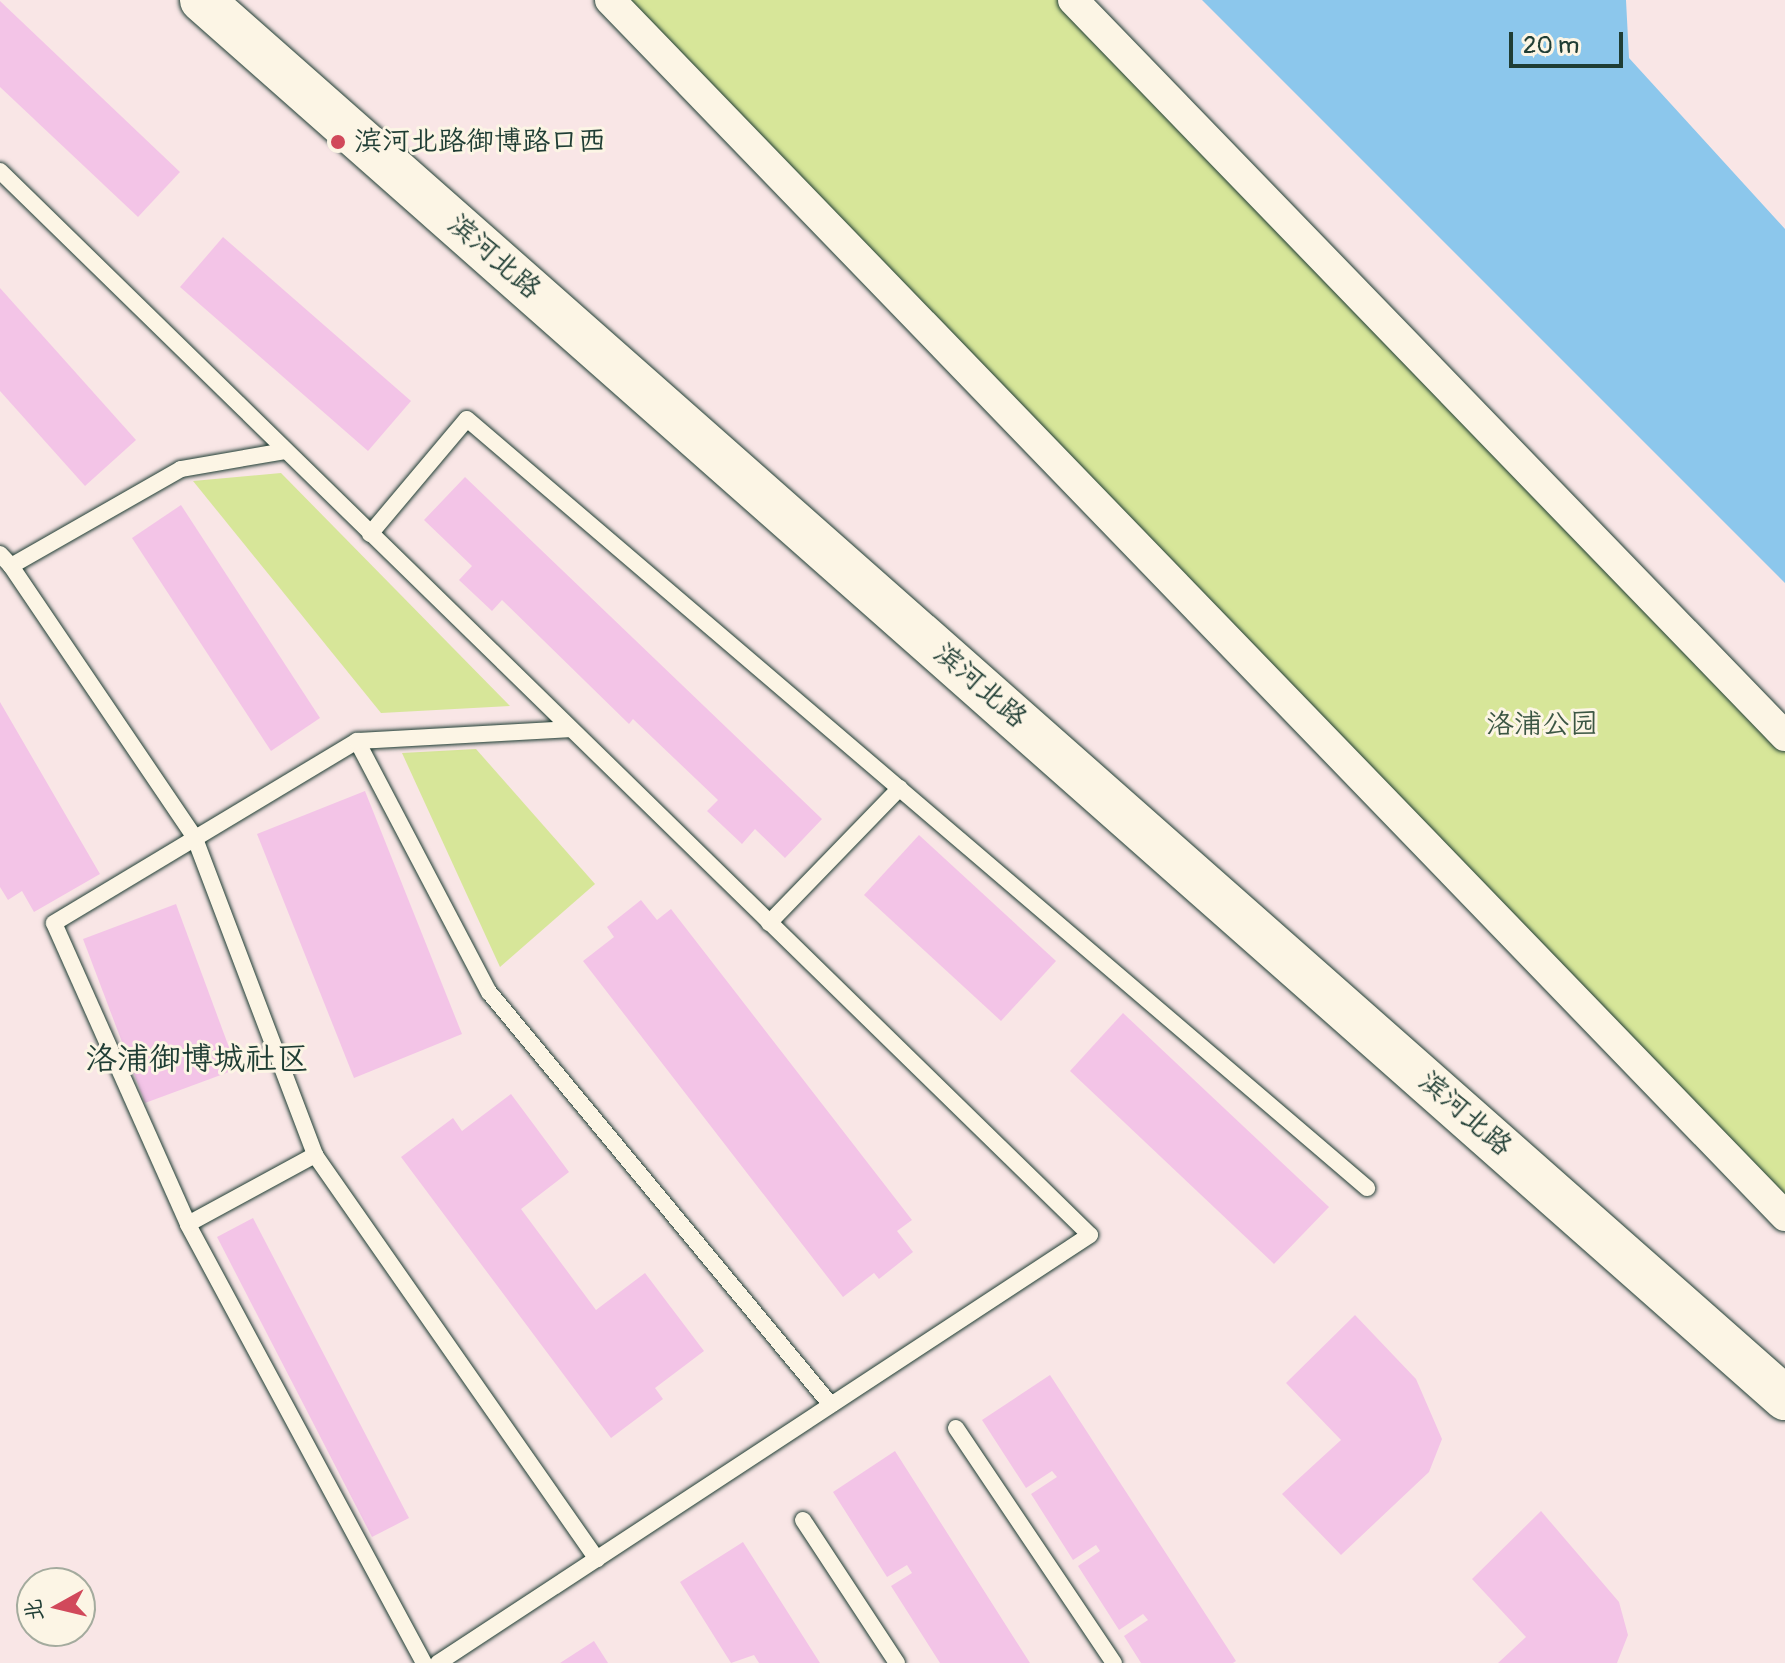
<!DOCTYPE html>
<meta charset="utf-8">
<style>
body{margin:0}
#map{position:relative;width:1785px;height:1663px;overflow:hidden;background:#f9e6e6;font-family:Pangolin,"LXGW WenKai TC",sans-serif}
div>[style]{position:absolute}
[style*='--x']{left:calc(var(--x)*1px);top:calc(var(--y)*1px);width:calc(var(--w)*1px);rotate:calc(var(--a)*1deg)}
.green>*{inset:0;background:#d7e699}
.water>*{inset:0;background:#8cc7ec}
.building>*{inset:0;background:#f3c4e7}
.roads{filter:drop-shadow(0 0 2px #1f3d34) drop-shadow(0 0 2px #1f3d34)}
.lane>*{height:16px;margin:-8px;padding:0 8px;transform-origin:8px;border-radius:8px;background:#fcf5e5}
.street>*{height:30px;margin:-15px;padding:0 15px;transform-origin:15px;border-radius:15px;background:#fcf5e5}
.secondary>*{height:44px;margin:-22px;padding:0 22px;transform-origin:22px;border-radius:22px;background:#fcf5e5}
.dots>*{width:22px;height:22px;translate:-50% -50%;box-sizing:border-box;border:4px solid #fcf5e5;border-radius:50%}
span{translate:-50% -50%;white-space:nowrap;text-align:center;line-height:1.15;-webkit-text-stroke:6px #fcf5e5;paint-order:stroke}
.poi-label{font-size:28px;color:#1f3d34}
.left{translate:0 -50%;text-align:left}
.street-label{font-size:28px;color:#1f3d34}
.park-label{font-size:28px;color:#3b5643}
.quarter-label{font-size:32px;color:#1f3d34}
.north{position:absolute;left:16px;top:1567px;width:80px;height:80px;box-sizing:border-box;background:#fcf5e5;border:2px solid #a4ab9e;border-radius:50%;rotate:262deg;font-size:22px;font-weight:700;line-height:32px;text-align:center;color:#1f3d34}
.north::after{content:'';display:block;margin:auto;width:28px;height:36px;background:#d1495b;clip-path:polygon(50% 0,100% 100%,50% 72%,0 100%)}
.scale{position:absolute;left:1509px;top:32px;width:114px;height:36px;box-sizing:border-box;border:4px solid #1f3d34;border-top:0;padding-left:10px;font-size:24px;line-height:28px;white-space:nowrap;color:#1f3d34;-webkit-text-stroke:6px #fcf5e5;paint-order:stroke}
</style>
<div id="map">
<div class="green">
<div style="clip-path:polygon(610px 0,1073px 0,1785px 736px,1785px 1216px)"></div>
<div style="clip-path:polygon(281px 473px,510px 706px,381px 713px,193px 481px)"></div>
<div style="clip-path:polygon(476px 749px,595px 884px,500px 967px,402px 753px)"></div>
</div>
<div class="water">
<div style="clip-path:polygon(1202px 0,1626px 0,1629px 58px,1785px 229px,1785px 583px)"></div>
</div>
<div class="building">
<div style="clip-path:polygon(0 1px,180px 172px,138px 217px,0 87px)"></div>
<div style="clip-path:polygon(223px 237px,411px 401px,368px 451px,180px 287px)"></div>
<div style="clip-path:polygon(0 288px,136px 440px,85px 486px,0 391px)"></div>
<div style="clip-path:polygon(465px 477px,822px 819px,785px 858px,755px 829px,742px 844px,707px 811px,718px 800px,633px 719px,629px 724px,502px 600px,492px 611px,459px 580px,472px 566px,424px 520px)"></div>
<div style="clip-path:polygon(181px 505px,320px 718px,271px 751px,132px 538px)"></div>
<div style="clip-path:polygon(0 702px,100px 874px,34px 912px,22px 891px,8px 900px,0 887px)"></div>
<div style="clip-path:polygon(365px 791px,462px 1034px,354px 1078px,257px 834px)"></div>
<div style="clip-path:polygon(919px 835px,1056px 961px,1001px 1021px,864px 895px)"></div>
<div style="clip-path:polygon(641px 900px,657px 920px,671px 909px,912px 1220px,897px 1231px,913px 1252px,879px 1279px,874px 1273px,843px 1297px,583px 961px,614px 937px,607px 927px)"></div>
<div style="clip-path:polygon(176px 904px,237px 1069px,145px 1103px,83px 939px)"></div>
<div style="clip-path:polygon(1123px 1013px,1329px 1207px,1274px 1264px,1070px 1071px)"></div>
<div style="clip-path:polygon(511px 1094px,569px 1172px,521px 1209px,596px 1310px,645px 1273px,704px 1351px,655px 1388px,663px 1399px,611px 1438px,401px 1157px,453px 1118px,462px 1131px)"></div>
<div style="clip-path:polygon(253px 1218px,409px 1518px,372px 1537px,217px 1237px)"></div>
<div style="clip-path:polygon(1355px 1315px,1416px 1379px,1442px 1439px,1429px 1472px,1341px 1555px,1282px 1494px,1341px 1440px,1286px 1383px)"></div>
<div style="clip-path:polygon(1050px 1375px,1236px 1661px,1233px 1663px,1141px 1663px,1124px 1636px,1148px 1620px,1143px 1614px,1119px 1630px,1078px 1566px,1100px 1551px,1096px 1545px,1073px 1560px,1031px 1494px,1057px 1477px,1052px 1471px,1026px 1488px,982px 1420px)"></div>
<div style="clip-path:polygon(895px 1451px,1030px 1663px,940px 1663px,891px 1586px,912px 1573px,907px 1565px,887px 1577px,833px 1492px)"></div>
<div style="clip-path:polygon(1541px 1511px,1619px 1602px,1628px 1635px,1617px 1663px,1498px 1663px,1526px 1637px,1472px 1579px)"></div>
<div style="clip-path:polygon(743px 1542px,820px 1663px,759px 1663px,754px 1655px,731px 1663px,680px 1582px)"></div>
<div style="clip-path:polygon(594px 1641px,608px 1663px,560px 1663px)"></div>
</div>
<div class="roads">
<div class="lane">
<div style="--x:0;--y:171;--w:1523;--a:44.31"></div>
<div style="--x:1090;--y:1235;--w:780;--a:146.72"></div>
<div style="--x:285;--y:451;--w:106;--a:170.2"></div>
<div style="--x:181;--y:469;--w:196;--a:150.3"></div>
<div style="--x:11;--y:566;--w:326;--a:55.9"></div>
<div style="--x:194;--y:836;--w:341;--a:69.2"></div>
<div style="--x:315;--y:1155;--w:493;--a:55.1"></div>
<div style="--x:370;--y:534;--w:150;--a:-49.9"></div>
<div style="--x:467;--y:419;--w:1184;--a:40.51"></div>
<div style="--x:0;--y:554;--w:16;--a:47"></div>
<div style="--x:357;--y:741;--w:284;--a:62.3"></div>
<div style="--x:489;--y:992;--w:536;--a:50.37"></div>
<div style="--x:769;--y:923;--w:188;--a:-45.9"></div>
<div style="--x:188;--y:1224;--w:145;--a:-28.5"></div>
<div style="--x:956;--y:1428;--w:283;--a:56.1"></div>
<div style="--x:803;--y:1520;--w:171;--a:56.7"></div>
<div style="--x:424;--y:1663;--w:498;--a:-118.3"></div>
<div style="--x:188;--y:1224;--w:329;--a:-114"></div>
<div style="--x:54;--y:923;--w:353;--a:-31"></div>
<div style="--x:357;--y:741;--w:212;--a:-3.2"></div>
</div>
<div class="street">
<div style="--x:610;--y:0;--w:1691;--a:45.98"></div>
<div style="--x:1073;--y:0;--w:1024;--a:45.95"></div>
</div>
<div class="secondary">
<div style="--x:202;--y:0;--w:2112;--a:41.45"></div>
</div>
</div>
<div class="dots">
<div style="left:338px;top:142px;background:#d1495b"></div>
</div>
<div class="poi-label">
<span class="left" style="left:354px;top:142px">滨河北路御博路口西</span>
</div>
<div class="street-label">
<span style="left:494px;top:257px;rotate:41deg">滨河北路</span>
<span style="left:980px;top:686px;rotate:41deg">滨河北路</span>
<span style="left:1465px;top:1114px;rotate:41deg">滨河北路</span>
</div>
<div class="park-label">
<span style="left:1542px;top:725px">洛浦公园</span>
</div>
<div class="quarter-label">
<span style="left:197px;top:1059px">洛浦御博城社区</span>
</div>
<div class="north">北</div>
<div class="scale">20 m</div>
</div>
